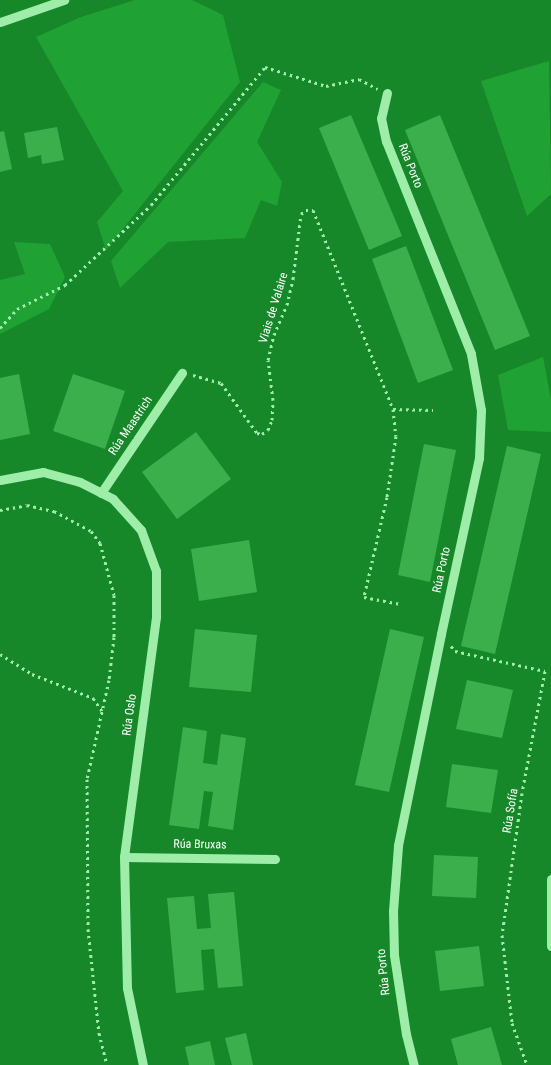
<!DOCTYPE html>
<meta charset="utf-8">
<style>
body{margin:0}
#map{position:relative;width:551px;height:1065px;overflow:hidden;background:#178829;font-family:"Roboto Condensed",sans-serif}
div>[style]{position:absolute}
[style*='--x']{left:calc(var(--x)*1px);top:calc(var(--y)*1px);width:calc(var(--w)*1px);rotate:calc(var(--a)*1deg)}
.green>*{inset:0;background:#20a133}
.building>*{inset:0;background:#3caf4d}
.path>*{height:3px;margin-top:-1.5px;transform-origin:0;background:repeating-linear-gradient(90deg,#9eeeaa 0 2.5px,transparent 0 6.5px)}
.minor>*{height:9px;margin:-4.5px;padding:0 4.5px;transform-origin:4.5px;border-radius:4.5px;background:#9eeeaa}
span{translate:-50% -50%;white-space:nowrap;text-align:center;line-height:1.15;-webkit-text-stroke:5px #178829;paint-order:stroke}
.street-label{font-size:12px;color:#fff}
</style>
<div id="map">
<div class="green">
<div style="clip-path:polygon(135px 0,192px 0,223px 15px,240px 82px,106px 250px,97px 222px,123px 191px,36px 37px,81px 17px)"></div>
<div style="clip-path:polygon(549px 61px,551px 194px,527px 216px,481px 81px)"></div>
<div style="clip-path:polygon(263px 82px,281px 90px,257px 142px,282px 182px,277px 206px,261px 200px,245px 238px,168px 242px,120px 288px,111px 261px)"></div>
<div style="clip-path:polygon(14px 242px,50px 244px,65px 277px,49px 309px,0 334px,0 280px,25px 274px)"></div>
<div style="clip-path:polygon(543px 357px,551px 400px,551px 432px,508px 430px,498px 375px)"></div>
</div>
<div class="building">
<div style="clip-path:polygon(351px 115px,402px 236px,369px 250px,319px 128px)"></div>
<div style="clip-path:polygon(440px 115px,530px 336px,495px 350px,405px 130px)"></div>
<div style="clip-path:polygon(57px 127px,64px 160px,42px 164px,41px 155px,28px 158px,24px 133px)"></div>
<div style="clip-path:polygon(4px 131px,12px 169px,0 172px,0 132px)"></div>
<div style="clip-path:polygon(406px 246px,453px 370px,418px 383px,372px 259px)"></div>
<div style="clip-path:polygon(19px 374px,30px 434px,0 440px,0 378px)"></div>
<div style="clip-path:polygon(73px 374px,125px 391px,105px 449px,53px 431px)"></div>
<div style="clip-path:polygon(196px 432px,231px 479px,177px 519px,142px 472px)"></div>
<div style="clip-path:polygon(424px 444px,456px 450px,430px 582px,398px 575px)"></div>
<div style="clip-path:polygon(507px 446px,541px 454px,495px 654px,461px 646px)"></div>
<div style="clip-path:polygon(249px 540px,257px 592px,199px 601px,191px 549px)"></div>
<div style="clip-path:polygon(195px 629px,257px 635px,251px 692px,189px 687px)"></div>
<div style="clip-path:polygon(390px 629px,424px 637px,389px 792px,355px 785px)"></div>
<div style="clip-path:polygon(467px 680px,513px 690px,502px 738px,456px 729px)"></div>
<div style="clip-path:polygon(183px 727px,207px 731px,203px 763px,217px 765px,221px 734px,246px 738px,233px 830px,208px 826px,213px 792px,204px 791px,199px 829px,169px 825px)"></div>
<div style="clip-path:polygon(452px 764px,498px 770px,491px 813px,446px 807px)"></div>
<div style="clip-path:polygon(434px 855px,478px 857px,476px 898px,432px 896px)"></div>
<div style="clip-path:polygon(234px 892px,243px 986px,218px 988px,214px 949px,201px 950px,204px 990px,176px 993px,167px 898px,194px 896px,197px 929px,211px 928px,208px 894px)"></div>
<div style="clip-path:polygon(479px 946px,484px 986px,440px 991px,435px 951px)"></div>
<div style="clip-path:polygon(491px 1027px,502px 1065px,458px 1065px,451px 1039px)"></div>
<div style="clip-path:polygon(246px 1033px,253px 1065px,232px 1065px,225px 1038px)"></div>
<div style="clip-path:polygon(210px 1041px,215px 1065px,189px 1065px,185px 1047px)"></div>
</div>
<div class="path">
<div style="--x:0;--y:328;--w:25;--a:-48"></div>
<div style="--x:17;--y:309;--w:54;--a:-26.6"></div>
<div style="--x:65;--y:285;--w:117;--a:-42.9"></div>
<div style="--x:151;--y:205;--w:179;--a:-50.4"></div>
<div style="--x:265;--y:67;--w:64;--a:17.3"></div>
<div style="--x:326;--y:86;--w:34;--a:-12"></div>
<div style="--x:359;--y:79;--w:21;--a:28"></div>
<div style="--x:193;--y:375;--w:29;--a:16"></div>
<div style="--x:221;--y:383;--w:62;--a:54.2"></div>
<div style="--x:257;--y:433;--w:5;--a:11"></div>
<div style="--x:262;--y:434;--w:7;--a:-34"></div>
<div style="--x:268;--y:430;--w:11;--a:-68"></div>
<div style="--x:272;--y:420;--w:20;--a:-87"></div>
<div style="--x:273;--y:400;--w:40;--a:-97.1"></div>
<div style="--x:268;--y:360;--w:26;--a:-77"></div>
<div style="--x:274;--y:335;--w:33;--a:-67"></div>
<div style="--x:287;--y:305;--w:27;--a:-77"></div>
<div style="--x:293;--y:279;--w:65;--a:-83"></div>
<div style="--x:301;--y:214;--w:6;--a:-39"></div>
<div style="--x:306;--y:210;--w:7;--a:0"></div>
<div style="--x:313;--y:210;--w:214;--a:68.1"></div>
<div style="--x:393;--y:409;--w:40;--a:1.4"></div>
<div style="--x:393;--y:409;--w:27;--a:84"></div>
<div style="--x:396;--y:436;--w:62;--a:98.4"></div>
<div style="--x:387;--y:497;--w:103;--a:103"></div>
<div style="--x:364;--y:597;--w:37;--a:11"></div>
<div style="--x:0;--y:510;--w:27;--a:-10"></div>
<div style="--x:27;--y:505;--w:28;--a:13"></div>
<div style="--x:54;--y:511;--w:42;--a:28.4"></div>
<div style="--x:91;--y:531;--w:15;--a:53"></div>
<div style="--x:100;--y:543;--w:54;--a:74.9"></div>
<div style="--x:114;--y:595;--w:42;--a:90"></div>
<div style="--x:114;--y:637;--w:43;--a:96.6"></div>
<div style="--x:109;--y:680;--w:101;--a:102.5"></div>
<div style="--x:87;--y:779;--w:150;--a:89.6"></div>
<div style="--x:88;--y:929;--w:105;--a:84"></div>
<div style="--x:99;--y:1033;--w:33;--a:76"></div>
<div style="--x:451;--y:646;--w:6;--a:51"></div>
<div style="--x:455;--y:651;--w:92;--a:12.5"></div>
<div style="--x:545;--y:671;--w:124;--a:100.7"></div>
<div style="--x:522;--y:793;--w:143;--a:98"></div>
<div style="--x:502;--y:935;--w:89;--a:83.5"></div>
<div style="--x:512;--y:1023;--w:45;--a:70.3"></div>
<div style="--x:0;--y:654;--w:38;--a:32"></div>
<div style="--x:32;--y:674;--w:66;--a:21.5"></div>
<div style="--x:93;--y:698;--w:16;--a:55"></div>
</div>
<div class="minor">
<div style="--x:0;--y:22;--w:68;--a:-19"></div>
<div style="--x:387;--y:93;--w:26;--a:103"></div>
<div style="--x:381;--y:118;--w:24;--a:78"></div>
<div style="--x:386;--y:141;--w:229;--a:68.2"></div>
<div style="--x:471;--y:354;--w:57;--a:79.9"></div>
<div style="--x:481;--y:410;--w:48;--a:92.4"></div>
<div style="--x:479;--y:458;--w:180;--a:102.2"></div>
<div style="--x:441;--y:634;--w:216;--a:101.5"></div>
<div style="--x:398;--y:846;--w:65;--a:94.4"></div>
<div style="--x:393;--y:911;--w:44;--a:88.7"></div>
<div style="--x:394;--y:955;--w:80;--a:81.4"></div>
<div style="--x:406;--y:1034;--w:32;--a:76"></div>
<div style="--x:0;--y:480;--w:44;--a:-10.5"></div>
<div style="--x:43;--y:472;--w:38;--a:15"></div>
<div style="--x:80;--y:482;--w:37;--a:27"></div>
<div style="--x:113;--y:499;--w:42;--a:47.9"></div>
<div style="--x:141;--y:530;--w:44;--a:69.9"></div>
<div style="--x:156;--y:571;--w:46;--a:90"></div>
<div style="--x:156;--y:617;--w:242;--a:97.6"></div>
<div style="--x:124;--y:857;--w:131;--a:88.7"></div>
<div style="--x:127;--y:988;--w:79;--a:78.3"></div>
<div style="--x:101;--y:493;--w:145;--a:-56"></div>
<div style="--x:124;--y:857;--w:151;--a:0.8"></div>
<div style="--x:551;--y:879;--w:67;--a:90"></div>
</div>
<div class="street-label">
<span style="left:410px;top:166px;rotate:68deg">Rúa Porto</span>
<span style="left:274px;top:308px;rotate:-73deg">Viais de Valaire</span>
<span style="left:131px;top:426px;rotate:-56deg">Rúa Maastrich</span>
<span style="left:442px;top:570px;rotate:-78deg">Rúa Porto</span>
<span style="left:130px;top:715px;rotate:-82deg">Rúa Oslo</span>
<span style="left:511px;top:811px;rotate:-81deg">Rúa Sofía</span>
<span style="left:200px;top:845px;rotate:1deg">Rúa Bruxas</span>
<span style="left:384px;top:972px;rotate:-96deg">Rúa Porto</span>
</div>
</div>
